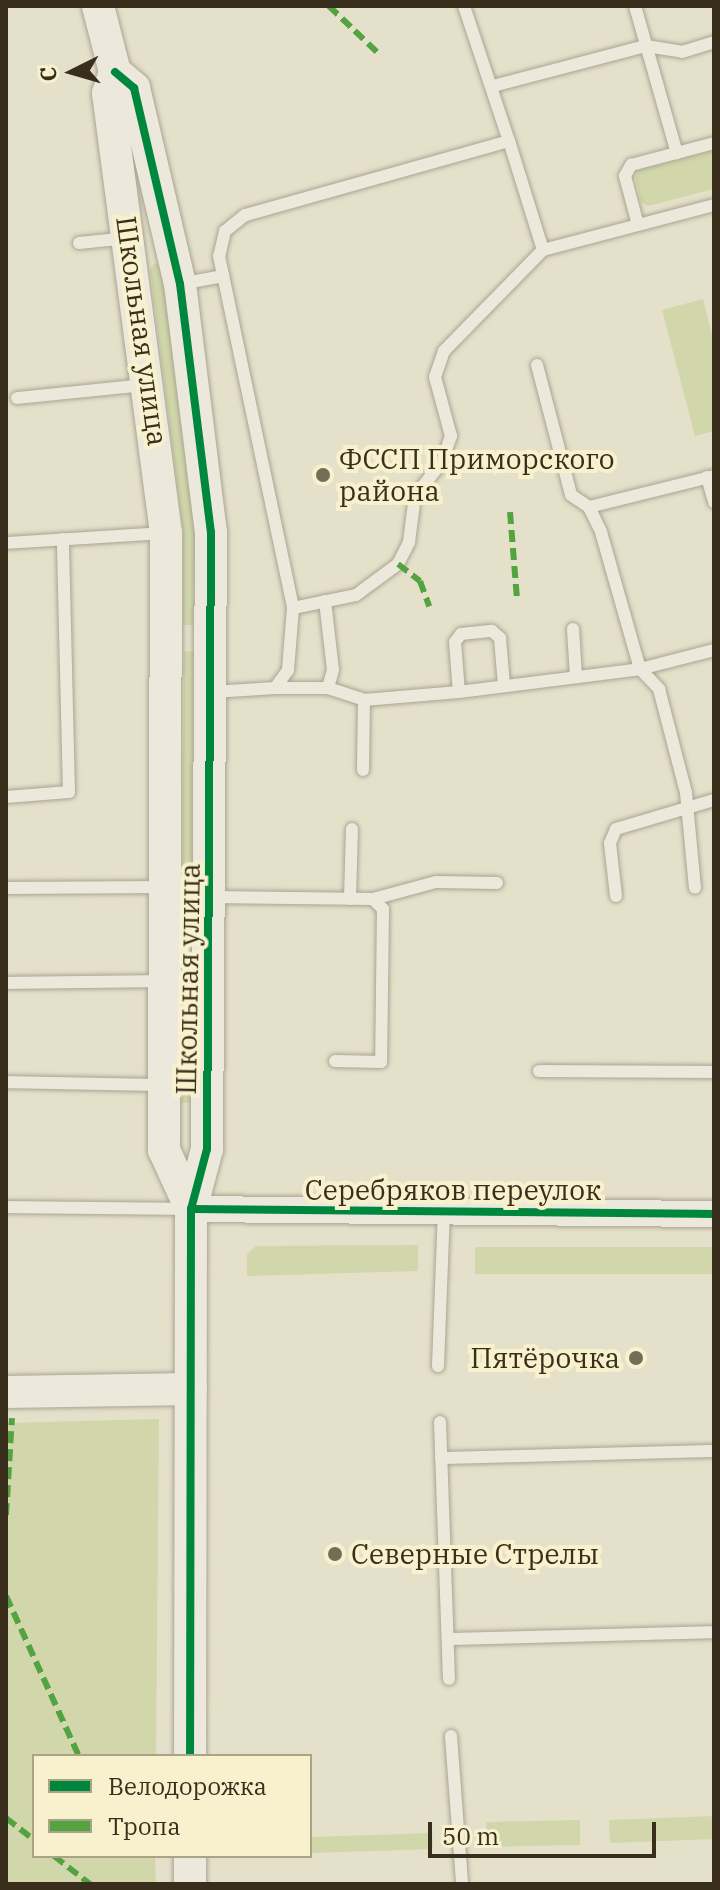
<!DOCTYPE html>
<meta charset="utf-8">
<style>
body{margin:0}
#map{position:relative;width:720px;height:1890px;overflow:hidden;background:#e5e0c9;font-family:"IBM Plex Serif",serif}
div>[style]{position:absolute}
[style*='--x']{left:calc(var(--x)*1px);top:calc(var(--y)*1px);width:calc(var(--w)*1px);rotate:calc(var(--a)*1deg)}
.green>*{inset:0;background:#d1d7aa}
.roads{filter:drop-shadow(0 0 2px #aaa493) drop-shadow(0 0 2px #aaa493)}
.service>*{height:12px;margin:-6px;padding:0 6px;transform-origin:6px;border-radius:6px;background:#ece9dc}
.minor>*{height:26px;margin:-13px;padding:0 13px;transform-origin:13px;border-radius:13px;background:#ece9dc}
.tertiary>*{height:32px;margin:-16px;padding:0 16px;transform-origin:16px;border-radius:16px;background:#ece9dc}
.quiet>*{height:6px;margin-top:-3px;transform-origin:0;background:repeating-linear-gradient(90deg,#53a440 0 12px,transparent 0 18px)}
.cycleway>*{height:8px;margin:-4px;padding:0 4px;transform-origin:4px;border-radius:4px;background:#00873e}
.dots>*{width:22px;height:22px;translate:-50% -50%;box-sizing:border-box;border:4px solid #f8f1ce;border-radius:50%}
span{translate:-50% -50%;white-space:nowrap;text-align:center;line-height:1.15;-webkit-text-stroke:8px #f8f1ce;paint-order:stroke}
.street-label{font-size:28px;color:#392d1b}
.poi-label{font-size:28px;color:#392d1b}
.left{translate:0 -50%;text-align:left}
.right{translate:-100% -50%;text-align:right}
.frame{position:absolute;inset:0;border:8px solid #392d1b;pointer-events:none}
.legend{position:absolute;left:32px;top:1754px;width:280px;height:104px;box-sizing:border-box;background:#f8f1ce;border:2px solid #aca386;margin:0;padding:10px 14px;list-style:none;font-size:24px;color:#392d1b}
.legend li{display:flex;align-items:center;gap:16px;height:40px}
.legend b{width:40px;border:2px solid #aca386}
.north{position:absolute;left:32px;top:32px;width:80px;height:80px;-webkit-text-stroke:6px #f8f1ce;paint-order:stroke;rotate:265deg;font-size:22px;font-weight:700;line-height:32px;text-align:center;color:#392d1b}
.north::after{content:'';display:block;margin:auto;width:28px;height:36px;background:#392d1b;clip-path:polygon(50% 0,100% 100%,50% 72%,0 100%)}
.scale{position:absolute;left:428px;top:1822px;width:228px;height:36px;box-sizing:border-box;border:4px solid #392d1b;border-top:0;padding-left:10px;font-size:24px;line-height:28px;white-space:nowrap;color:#392d1b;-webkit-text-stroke:6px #f8f1ce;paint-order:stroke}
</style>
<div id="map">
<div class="green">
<div style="clip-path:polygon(710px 151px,714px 154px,714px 189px,648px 206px,641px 202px,635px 177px,639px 170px)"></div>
<div style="clip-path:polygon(155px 263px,162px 267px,195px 532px,194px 625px,183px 625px,183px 532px,150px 269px)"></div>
<div style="clip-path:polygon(703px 299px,714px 343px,714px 431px,695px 436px,662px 310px)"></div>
<div style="clip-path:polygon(184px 651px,195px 652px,192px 1103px,181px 1103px)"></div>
<div style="clip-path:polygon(418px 1245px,418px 1271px,247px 1276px,247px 1254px,256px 1246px)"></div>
<div style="clip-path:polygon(475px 1247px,714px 1247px,714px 1274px,475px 1274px)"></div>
<div style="clip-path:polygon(159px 1419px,156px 1756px,34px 1756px,34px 1856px,155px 1856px,156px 1884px,6px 1884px,6px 1423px)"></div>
<div style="clip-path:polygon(714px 1816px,714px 1839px,610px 1843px,609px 1820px)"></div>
<div style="clip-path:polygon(580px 1820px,580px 1845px,487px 1847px,486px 1822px)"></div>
<div style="clip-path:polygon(432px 1833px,433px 1849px,310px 1853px,310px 1837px)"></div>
</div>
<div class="roads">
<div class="service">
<div style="--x:464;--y:6;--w:142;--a:71.6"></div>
<div style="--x:635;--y:6;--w:153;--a:74.1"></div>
<div style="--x:493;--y:86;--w:158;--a:-14.7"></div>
<div style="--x:646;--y:46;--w:36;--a:9"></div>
<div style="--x:682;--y:52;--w:34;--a:-17"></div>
<div style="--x:638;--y:225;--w:51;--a:-104.9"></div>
<div style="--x:625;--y:176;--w:13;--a:-61"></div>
<div style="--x:631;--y:165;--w:86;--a:-14.8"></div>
<div style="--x:79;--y:243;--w:49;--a:-5.8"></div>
<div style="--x:543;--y:250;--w:177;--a:-14.7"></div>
<div style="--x:180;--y:284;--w:44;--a:-10.5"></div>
<div style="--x:537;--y:365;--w:134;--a:75.3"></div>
<div style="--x:571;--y:495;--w:22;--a:34"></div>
<div style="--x:589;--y:507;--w:28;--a:64"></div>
<div style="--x:601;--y:532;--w:142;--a:74.1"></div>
<div style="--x:640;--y:669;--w:28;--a:46"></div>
<div style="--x:659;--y:689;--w:107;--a:75.4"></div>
<div style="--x:686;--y:793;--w:95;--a:84.6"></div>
<div style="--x:17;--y:398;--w:130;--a:-5.8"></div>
<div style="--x:707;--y:477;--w:26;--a:74"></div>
<div style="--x:589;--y:507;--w:129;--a:-13.9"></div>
<div style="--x:6;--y:543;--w:157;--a:-3.6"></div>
<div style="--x:325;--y:601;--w:69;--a:83.4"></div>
<div style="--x:333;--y:670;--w:19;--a:106"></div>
<div style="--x:573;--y:629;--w:48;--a:86.4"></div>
<div style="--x:275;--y:688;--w:53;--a:0"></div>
<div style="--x:328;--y:688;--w:38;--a:18"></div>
<div style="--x:364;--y:700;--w:95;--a:-4.8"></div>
<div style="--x:459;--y:692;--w:182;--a:-7.2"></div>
<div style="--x:640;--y:669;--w:76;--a:-14.4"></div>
<div style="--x:213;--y:692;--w:62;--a:-3.7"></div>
<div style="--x:275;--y:688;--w:22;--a:-54"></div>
<div style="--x:288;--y:670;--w:62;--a:-85.4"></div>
<div style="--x:293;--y:608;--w:64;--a:-11.7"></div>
<div style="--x:356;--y:595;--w:52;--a:-36.4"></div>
<div style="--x:398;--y:564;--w:25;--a:-63"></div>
<div style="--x:409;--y:542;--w:46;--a:-82.6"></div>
<div style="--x:415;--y:496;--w:43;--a:-51.5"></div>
<div style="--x:442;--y:462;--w:28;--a:-71"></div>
<div style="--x:451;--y:436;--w:61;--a:-105.2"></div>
<div style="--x:435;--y:377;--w:28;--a:-71"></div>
<div style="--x:444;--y:351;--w:141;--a:-45.6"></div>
<div style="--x:543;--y:250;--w:114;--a:-107.3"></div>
<div style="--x:509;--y:141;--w:274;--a:164.3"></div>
<div style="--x:245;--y:215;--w:26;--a:141"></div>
<div style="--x:225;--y:231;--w:26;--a:103"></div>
<div style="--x:219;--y:256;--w:360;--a:78.1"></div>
<div style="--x:459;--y:692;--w:50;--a:-94.6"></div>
<div style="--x:455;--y:642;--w:10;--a:-53"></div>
<div style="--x:461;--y:634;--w:31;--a:-6"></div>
<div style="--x:492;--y:631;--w:11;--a:41"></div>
<div style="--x:500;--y:638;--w:48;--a:85.2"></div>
<div style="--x:363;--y:770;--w:70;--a:-89.2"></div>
<div style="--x:6;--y:797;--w:63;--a:-4.5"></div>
<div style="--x:69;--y:792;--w:253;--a:-91.4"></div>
<div style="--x:6;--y:888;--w:157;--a:-0.4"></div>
<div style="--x:616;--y:896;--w:53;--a:-96.5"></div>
<div style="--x:610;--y:843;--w:15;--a:-67"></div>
<div style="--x:616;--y:829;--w:102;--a:-16.5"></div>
<div style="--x:211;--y:897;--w:162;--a:0.7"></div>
<div style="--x:373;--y:899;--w:14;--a:45"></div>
<div style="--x:383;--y:909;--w:153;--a:90.7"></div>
<div style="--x:381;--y:1062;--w:46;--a:-178.8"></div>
<div style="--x:350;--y:899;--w:70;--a:-88.4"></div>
<div style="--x:373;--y:899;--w:65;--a:-15.1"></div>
<div style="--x:436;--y:882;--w:61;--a:0.9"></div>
<div style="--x:6;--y:983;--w:156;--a:-0.7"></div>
<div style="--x:539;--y:1071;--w:175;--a:0.3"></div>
<div style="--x:6;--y:1082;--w:158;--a:1.1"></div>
<div style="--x:6;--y:1207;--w:182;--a:0.6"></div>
<div style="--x:438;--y:1366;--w:154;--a:-87.8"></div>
<div style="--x:440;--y:1422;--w:257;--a:88"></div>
<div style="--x:441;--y:1458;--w:273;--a:-1.5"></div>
<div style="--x:448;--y:1639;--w:266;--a:-1.5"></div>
<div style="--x:451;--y:1736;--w:148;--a:85.7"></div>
</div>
<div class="minor">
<div style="--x:191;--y:1209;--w:523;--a:0.55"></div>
</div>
<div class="tertiary">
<div style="--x:98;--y:6;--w:68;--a:75.6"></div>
<div style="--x:115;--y:72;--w:22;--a:108"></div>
<div style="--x:108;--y:93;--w:444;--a:82.5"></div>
<div style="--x:166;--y:533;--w:617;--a:90.19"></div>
<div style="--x:164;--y:1150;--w:65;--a:65.4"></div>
<div style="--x:115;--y:72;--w:25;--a:40"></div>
<div style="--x:134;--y:88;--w:201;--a:76.8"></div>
<div style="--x:180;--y:284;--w:250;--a:82.9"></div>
<div style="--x:211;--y:532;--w:617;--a:90.37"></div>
<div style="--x:207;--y:1149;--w:62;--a:104.9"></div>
<div style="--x:191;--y:1209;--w:547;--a:90.1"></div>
<div style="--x:6;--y:1392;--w:185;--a:-0.9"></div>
<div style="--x:190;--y:1884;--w:28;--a:-90"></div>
</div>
</div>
<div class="quiet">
<div style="--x:329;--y:6;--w:68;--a:43.8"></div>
<div style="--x:510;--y:512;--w:87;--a:85.4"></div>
<div style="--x:398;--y:564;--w:28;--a:38"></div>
<div style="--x:420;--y:581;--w:27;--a:70"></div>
<div style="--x:6;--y:1515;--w:97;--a:-86.5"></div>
<div style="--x:6;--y:1596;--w:176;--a:65.5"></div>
<div style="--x:6;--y:1818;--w:36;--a:38"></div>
<div style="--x:54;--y:1856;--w:46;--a:37.9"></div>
</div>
<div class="cycleway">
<div style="--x:115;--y:72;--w:25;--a:40"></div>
<div style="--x:134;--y:88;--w:201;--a:76.8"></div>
<div style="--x:180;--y:284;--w:250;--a:82.9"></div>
<div style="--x:211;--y:532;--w:617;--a:90.37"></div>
<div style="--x:207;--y:1149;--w:62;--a:104.9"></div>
<div style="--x:191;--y:1209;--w:547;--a:90.1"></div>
<div style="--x:191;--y:1209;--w:523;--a:0.55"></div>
</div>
<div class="dots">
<div style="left:323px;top:475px;background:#756c58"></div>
<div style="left:636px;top:1358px;background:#756c58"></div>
<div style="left:335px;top:1554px;background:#756c58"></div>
</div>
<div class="street-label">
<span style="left:142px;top:331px;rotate:82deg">Школьная улица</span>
<span style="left:188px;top:979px;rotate:-89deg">Школьная улица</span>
<span style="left:453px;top:1190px">Серебряков переулок</span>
</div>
<div class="poi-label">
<span class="left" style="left:339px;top:475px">ФССП Приморского<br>района</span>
<span class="right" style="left:620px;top:1358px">Пятёрочка</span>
<span class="left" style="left:351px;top:1554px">Северные Стрелы</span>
</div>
<div class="frame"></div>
<ul class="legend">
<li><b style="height:10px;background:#00873e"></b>Велодорожка</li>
<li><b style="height:10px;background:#53a440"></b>Тропа</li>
</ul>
<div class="north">С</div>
<div class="scale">50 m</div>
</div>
